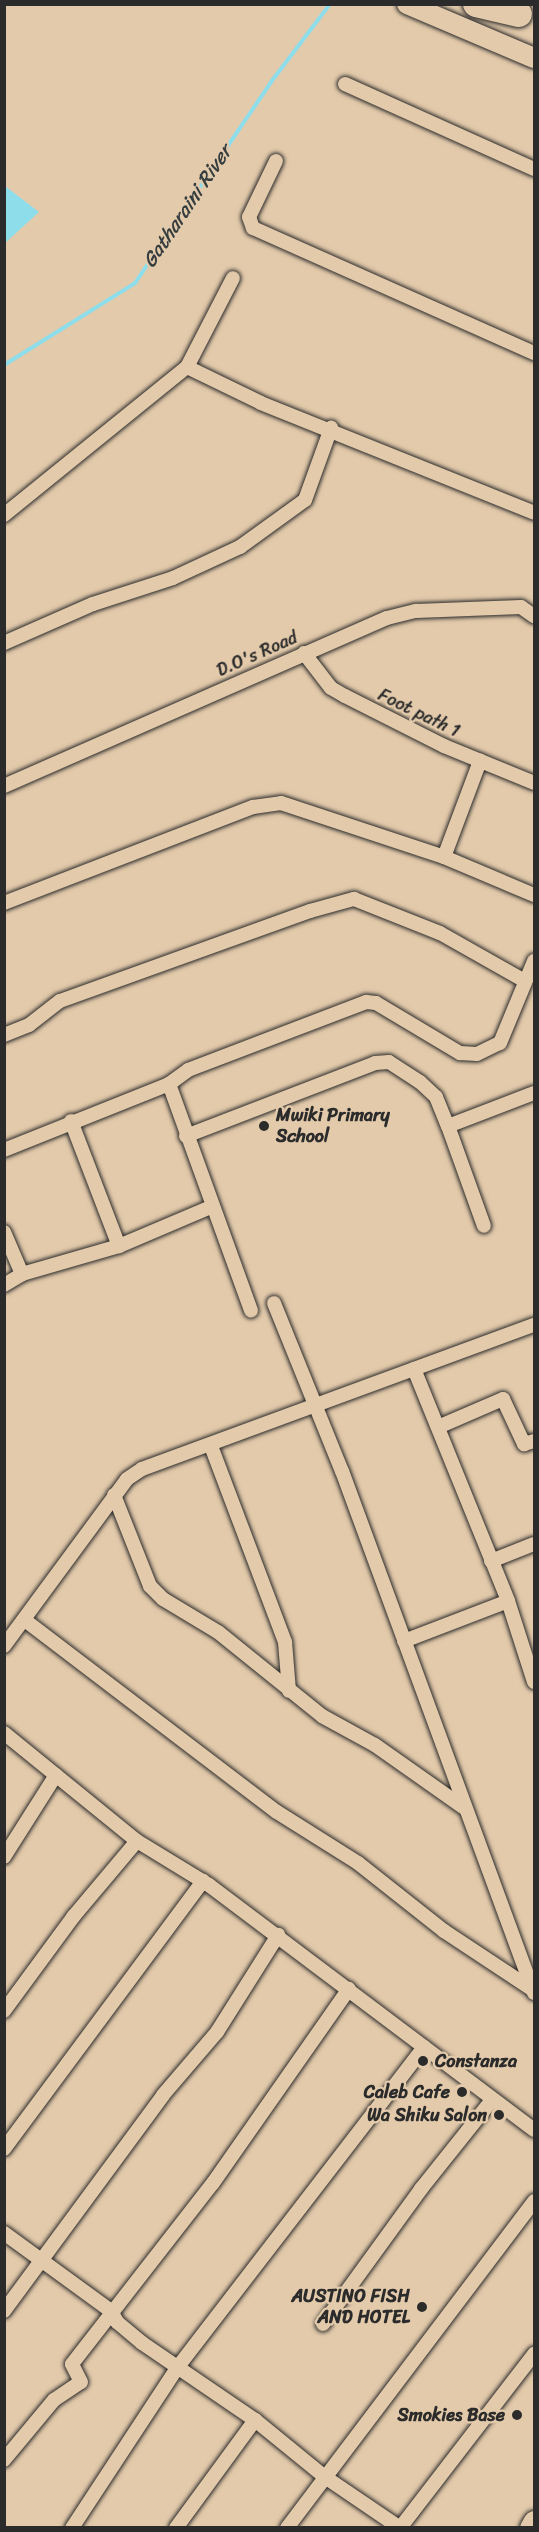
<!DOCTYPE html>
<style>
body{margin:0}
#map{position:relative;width:539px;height:2532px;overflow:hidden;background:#e3caab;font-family:Sriracha,sans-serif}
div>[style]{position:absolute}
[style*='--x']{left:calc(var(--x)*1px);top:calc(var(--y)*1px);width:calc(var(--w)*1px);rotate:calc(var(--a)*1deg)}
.water>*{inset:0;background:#8eddeb}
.stream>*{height:4px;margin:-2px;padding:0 2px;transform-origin:2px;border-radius:2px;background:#8eddeb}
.roads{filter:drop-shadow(0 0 2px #2b2b2b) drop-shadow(0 0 2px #2b2b2b)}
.street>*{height:14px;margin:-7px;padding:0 7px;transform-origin:7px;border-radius:7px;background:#e3caab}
.secondary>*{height:20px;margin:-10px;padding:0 10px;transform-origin:10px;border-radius:10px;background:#e3caab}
.highway>*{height:26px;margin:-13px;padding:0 13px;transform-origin:13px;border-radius:13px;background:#e3caab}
.dots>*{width:16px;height:16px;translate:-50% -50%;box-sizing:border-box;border:3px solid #e3caab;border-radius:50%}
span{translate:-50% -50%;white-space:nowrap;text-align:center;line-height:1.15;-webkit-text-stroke:4.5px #e3caab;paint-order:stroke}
.street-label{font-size:18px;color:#2b2b2b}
.poi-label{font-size:18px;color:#2b2b2b;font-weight:700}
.left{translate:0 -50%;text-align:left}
.right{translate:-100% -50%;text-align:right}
.water-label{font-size:20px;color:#353d3e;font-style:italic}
.frame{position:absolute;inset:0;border:6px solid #2b2b2b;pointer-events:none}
</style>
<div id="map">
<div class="water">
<div style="clip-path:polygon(5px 186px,39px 212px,5px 243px,4px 243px)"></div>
</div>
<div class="stream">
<div style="--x:4;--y:365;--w:155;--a:-32"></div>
<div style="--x:135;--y:283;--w:243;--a:-55.9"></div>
<div style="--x:271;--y:82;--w:98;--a:-52.9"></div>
</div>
<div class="roads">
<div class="street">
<div style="--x:345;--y:84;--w:207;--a:24.2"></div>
<div style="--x:276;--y:161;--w:62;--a:115.7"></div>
<div style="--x:249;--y:217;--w:12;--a:70"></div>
<div style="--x:253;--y:228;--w:308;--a:24"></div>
<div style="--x:187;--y:367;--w:82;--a:25.9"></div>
<div style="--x:261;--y:403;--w:294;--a:21.9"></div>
<div style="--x:4;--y:515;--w:235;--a:-39"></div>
<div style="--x:187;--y:367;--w:100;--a:-62.7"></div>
<div style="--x:4;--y:643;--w:97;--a:-23.7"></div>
<div style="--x:93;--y:604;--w:84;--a:-18"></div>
<div style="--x:173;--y:578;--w:74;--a:-24.8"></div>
<div style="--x:240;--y:547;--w:80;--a:-35.9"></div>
<div style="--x:305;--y:500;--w:77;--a:-70.1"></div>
<div style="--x:304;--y:653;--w:44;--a:52.4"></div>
<div style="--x:331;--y:688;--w:16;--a:30"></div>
<div style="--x:345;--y:696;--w:111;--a:26.8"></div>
<div style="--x:444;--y:746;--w:97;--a:22.3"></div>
<div style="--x:4;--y:786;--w:418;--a:-23.7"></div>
<div style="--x:387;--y:618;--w:30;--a:-14"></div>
<div style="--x:416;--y:611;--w:105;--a:-2.2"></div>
<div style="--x:521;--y:607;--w:16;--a:35"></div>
<div style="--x:444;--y:857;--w:103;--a:-69.4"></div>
<div style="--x:4;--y:903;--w:267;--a:-21.1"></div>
<div style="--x:253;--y:807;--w:28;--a:-8"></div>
<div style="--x:281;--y:803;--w:172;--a:18.3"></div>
<div style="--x:444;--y:857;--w:98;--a:22.9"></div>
<div style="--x:4;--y:1035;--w:27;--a:-22"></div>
<div style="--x:29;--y:1025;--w:39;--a:-38"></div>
<div style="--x:60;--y:1001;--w:266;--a:-19.8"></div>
<div style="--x:310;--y:911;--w:46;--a:-15.3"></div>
<div style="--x:354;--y:899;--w:92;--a:21.6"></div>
<div style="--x:440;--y:933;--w:98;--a:29.5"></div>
<div style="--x:169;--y:1084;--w:241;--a:70.1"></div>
<div style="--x:71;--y:1121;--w:134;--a:69"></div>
<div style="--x:448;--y:1126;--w:106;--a:70.2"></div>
<div style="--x:186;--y:1136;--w:203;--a:-21.1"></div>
<div style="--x:375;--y:1063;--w:14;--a:-4"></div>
<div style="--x:389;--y:1062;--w:37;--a:33"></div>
<div style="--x:420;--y:1082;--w:22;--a:43"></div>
<div style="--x:436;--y:1097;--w:31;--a:68"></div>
<div style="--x:448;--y:1126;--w:92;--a:-21"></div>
<div style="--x:4;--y:1150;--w:178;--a:-21.8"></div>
<div style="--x:169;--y:1084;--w:24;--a:-36"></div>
<div style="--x:188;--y:1070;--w:191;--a:-20.9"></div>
<div style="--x:366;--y:1002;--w:10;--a:6"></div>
<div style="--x:376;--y:1003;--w:98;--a:30.8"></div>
<div style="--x:460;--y:1053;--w:17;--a:3"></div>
<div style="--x:477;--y:1054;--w:25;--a:-26"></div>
<div style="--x:500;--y:1043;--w:89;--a:-67.5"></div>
<div style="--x:4;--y:1232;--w:46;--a:66.8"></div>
<div style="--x:4;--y:1285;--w:21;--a:-31"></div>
<div style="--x:22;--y:1274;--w:101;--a:-16.1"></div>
<div style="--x:119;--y:1246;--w:100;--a:-23"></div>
<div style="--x:274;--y:1303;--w:181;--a:68"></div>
<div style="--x:342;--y:1471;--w:556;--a:69.81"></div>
<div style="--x:414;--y:1369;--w:250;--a:67.9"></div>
<div style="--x:508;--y:1601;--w:85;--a:72.2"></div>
<div style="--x:438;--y:1427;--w:71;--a:-23.3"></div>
<div style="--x:503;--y:1399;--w:50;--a:65"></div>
<div style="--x:524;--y:1444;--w:10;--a:-17"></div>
<div style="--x:211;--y:1446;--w:210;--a:69.3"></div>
<div style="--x:285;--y:1642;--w:49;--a:85.3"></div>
<div style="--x:114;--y:1495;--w:98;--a:68.4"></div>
<div style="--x:150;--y:1586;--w:18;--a:45"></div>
<div style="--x:163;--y:1599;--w:64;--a:31"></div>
<div style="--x:218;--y:1632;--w:134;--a:38.9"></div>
<div style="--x:322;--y:1716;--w:60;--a:28.7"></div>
<div style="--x:375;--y:1745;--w:108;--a:35.2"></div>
<div style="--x:491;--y:1561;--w:46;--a:-21.6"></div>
<div style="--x:26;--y:1621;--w:315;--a:37.3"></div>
<div style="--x:277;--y:1812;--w:96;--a:32.2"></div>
<div style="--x:358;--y:1863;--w:110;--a:38.3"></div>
<div style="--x:444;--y:1931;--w:107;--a:33.5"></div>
<div style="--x:404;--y:1641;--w:111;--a:-21"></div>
<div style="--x:4;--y:1646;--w:207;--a:-53.6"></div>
<div style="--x:127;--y:1479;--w:18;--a:-34"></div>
<div style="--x:142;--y:1469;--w:418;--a:-20.2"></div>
<div style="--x:4;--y:1733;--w:171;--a:39.1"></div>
<div style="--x:137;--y:1841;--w:84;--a:31.4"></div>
<div style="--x:209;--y:1885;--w:407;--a:37"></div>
<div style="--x:4;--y:1857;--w:97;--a:-57.6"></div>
<div style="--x:4;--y:2011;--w:117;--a:-53.7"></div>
<div style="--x:73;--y:1917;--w:99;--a:-49.9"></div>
<div style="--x:4;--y:2149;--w:334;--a:-53.4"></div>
<div style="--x:4;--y:2233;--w:132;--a:36.1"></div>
<div style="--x:111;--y:2311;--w:13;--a:61"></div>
<div style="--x:117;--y:2322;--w:33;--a:40"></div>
<div style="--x:142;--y:2343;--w:137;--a:34.3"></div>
<div style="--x:255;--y:2420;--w:90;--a:39.2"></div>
<div style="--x:325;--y:2477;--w:91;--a:34.2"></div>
<div style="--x:4;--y:2311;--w:268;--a:-53.6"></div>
<div style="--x:163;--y:2095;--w:83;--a:-49.4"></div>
<div style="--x:217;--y:2032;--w:115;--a:-57.8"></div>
<div style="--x:323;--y:2324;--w:167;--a:-54"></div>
<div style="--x:421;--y:2189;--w:114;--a:-51.4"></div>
<div style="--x:4;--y:2460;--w:78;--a:-50.2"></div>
<div style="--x:54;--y:2400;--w:32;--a:-34"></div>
<div style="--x:81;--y:2382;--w:20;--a:-117"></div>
<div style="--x:72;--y:2364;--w:229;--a:-52.1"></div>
<div style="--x:213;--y:2183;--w:237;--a:-55"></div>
<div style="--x:72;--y:2528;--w:191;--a:-56.7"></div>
<div style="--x:177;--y:2368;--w:405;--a:-52.4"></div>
<div style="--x:176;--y:2528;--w:134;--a:-53.8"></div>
<div style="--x:287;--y:2528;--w:410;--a:-52.9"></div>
<div style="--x:400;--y:2528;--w:220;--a:-52.4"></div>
</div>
<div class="secondary">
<div style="--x:407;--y:4;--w:138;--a:23"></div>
<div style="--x:530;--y:2528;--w:8;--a:-60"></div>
</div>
<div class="highway">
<div style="--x:476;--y:4;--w:44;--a:13.1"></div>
</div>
</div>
<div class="dots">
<div style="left:264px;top:1126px;background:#2b2b2b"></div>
<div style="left:423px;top:2061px;background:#2b2b2b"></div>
<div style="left:462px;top:2092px;background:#2b2b2b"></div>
<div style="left:499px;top:2115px;background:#2b2b2b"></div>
<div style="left:422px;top:2307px;background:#2b2b2b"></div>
<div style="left:517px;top:2415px;background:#2b2b2b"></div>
</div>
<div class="street-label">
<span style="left:257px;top:654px;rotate:-24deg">D.O's Road</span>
<span style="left:419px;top:713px;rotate:26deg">Foot path 1</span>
</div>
<div class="poi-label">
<span class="left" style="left:276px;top:1126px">Mwiki Primary<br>School</span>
<span class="left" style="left:435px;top:2061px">Constanza</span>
<span class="right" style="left:450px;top:2092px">Caleb Cafe</span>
<span class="right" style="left:487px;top:2115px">Wa Shiku Salon</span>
<span class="right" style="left:410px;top:2307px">AUSTINO FISH<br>AND HOTEL</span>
<span class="right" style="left:505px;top:2415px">Smokies Base</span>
</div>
<div class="water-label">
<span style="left:187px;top:206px;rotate:-56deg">Gatharaini River</span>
</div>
<div class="frame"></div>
</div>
